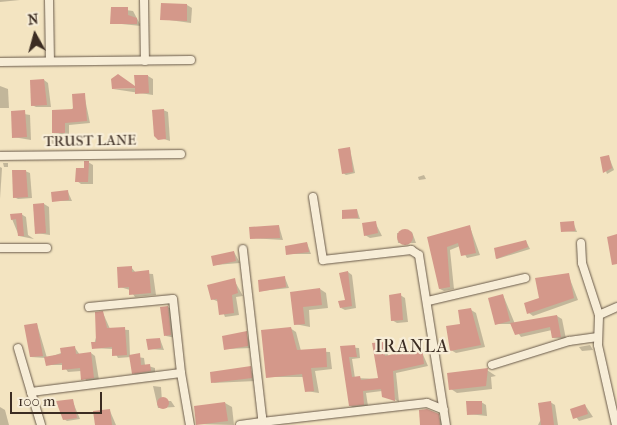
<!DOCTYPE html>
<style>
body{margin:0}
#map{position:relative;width:617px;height:425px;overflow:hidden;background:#f3e4c1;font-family:"IM FELL French Canon",serif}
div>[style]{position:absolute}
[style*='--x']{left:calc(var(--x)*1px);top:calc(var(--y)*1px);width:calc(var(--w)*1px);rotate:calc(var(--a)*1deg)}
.shadow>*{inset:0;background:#0003}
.building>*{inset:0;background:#d4988a}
.round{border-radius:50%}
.roads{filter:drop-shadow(0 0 1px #695a4a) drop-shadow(0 0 1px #695a4a)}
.minor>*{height:8px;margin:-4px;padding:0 4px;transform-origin:4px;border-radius:4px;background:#f7edd7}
span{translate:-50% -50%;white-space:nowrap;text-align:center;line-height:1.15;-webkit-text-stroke:4.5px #f7edd7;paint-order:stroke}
.street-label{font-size:15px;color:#3b2c22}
.quarter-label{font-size:18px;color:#3b2c22;letter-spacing:1px}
.north{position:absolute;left:10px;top:10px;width:50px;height:50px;-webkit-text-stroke:4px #f7edd7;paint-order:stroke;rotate:353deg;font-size:14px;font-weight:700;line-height:20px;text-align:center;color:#3b2c22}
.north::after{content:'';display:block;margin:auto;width:18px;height:22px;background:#3b2c22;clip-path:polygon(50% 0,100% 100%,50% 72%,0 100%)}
.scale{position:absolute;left:10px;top:392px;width:92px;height:22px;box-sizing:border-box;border:2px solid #3b2c22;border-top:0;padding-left:6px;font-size:15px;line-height:18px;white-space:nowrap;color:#3b2c22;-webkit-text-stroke:4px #f7edd7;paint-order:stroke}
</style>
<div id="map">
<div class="shadow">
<div style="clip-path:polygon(0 0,20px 0,0 2px)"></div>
<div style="clip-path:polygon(187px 5px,192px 8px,191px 23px,162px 19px)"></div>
<div style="clip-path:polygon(112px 8px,133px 11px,141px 26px,112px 23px)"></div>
<div style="clip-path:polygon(148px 76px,153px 79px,153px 95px,113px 89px,136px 88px)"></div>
<div style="clip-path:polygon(44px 80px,48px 83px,51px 107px,36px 107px,32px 105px)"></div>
<div style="clip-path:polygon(0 86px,8px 89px,9px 108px,0 108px)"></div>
<div style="clip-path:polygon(84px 94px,90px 123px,69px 125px,69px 135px,53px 133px)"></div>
<div style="clip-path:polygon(163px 110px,168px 112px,170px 141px,155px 136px)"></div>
<div style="clip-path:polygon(12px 112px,30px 115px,31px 140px,13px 137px)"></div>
<div style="clip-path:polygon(50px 138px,55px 139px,55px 144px,50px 144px)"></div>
<div style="clip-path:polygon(350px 149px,355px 173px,346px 175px,343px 173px)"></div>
<div style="clip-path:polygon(609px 157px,614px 170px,607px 174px,601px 158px)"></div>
<div style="clip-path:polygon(88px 162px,93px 165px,93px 184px,81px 184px,77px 181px)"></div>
<div style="clip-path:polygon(3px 163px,8px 163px,8px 167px,4px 167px)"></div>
<div style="clip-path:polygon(0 167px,2px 168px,0 199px)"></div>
<div style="clip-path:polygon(25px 171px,30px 173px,32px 198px,18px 199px,14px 197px)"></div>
<div style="clip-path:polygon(424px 175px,426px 179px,419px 180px,418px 177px)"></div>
<div style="clip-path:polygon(68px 192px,72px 201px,53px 201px)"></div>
<div style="clip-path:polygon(44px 204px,49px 207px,50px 235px,36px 233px)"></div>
<div style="clip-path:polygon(357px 210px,360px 219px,344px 218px)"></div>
<div style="clip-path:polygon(21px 214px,26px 217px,28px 235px,34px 239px,19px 236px,12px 219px)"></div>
<div style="clip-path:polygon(375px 222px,382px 236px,370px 238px,365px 235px)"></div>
<div style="clip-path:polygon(573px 222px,577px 232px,562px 231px)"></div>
<div style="clip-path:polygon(279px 226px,283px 240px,251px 238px)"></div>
<div style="clip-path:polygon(470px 227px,480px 255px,467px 258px,460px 246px,450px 250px,454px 289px,444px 291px,440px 289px,428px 238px)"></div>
<div style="clip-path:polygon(412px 232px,416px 243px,398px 243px,397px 233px)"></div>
<div style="clip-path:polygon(526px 241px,530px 249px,497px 259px,496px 249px)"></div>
<div style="clip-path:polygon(307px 243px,311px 254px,287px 254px)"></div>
<div style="clip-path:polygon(234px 252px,240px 263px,215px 265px)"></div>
<div style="clip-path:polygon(131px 267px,136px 273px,153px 274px,156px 295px,135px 297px,130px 290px,120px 287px)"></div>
<div style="clip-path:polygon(348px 272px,352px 275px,356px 308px,345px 310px,341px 308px,347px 301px)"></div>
<div style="clip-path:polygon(568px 274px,578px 300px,533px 316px,529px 313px)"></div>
<div style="clip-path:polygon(285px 278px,289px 288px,261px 291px,259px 281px)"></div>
<div style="clip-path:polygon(234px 280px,243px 296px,236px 297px,239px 315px,225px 317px,219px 302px,212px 299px)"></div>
<div style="clip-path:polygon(320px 289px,326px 293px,328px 308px,309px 310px,310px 327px,295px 324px,291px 293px)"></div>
<div style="clip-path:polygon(400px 295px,405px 298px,408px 322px,397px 323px,392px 320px)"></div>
<div style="clip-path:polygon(503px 295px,515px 324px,557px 316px,562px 319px,566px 339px,553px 338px,552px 330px,521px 337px,512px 324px,496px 324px)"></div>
<div style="clip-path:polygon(168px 307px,173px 310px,176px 338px,166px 336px)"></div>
<div style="clip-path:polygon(471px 310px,476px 313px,485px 347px,456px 353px,451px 350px)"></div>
<div style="clip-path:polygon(103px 313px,110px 329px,129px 330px,130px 356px,144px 358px,145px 365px,155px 368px,155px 373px,138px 376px,133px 373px,131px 357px,118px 358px,113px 349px,93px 348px)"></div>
<div style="clip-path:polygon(37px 324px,47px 358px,75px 348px,80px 355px,91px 353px,95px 356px,99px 380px,87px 382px,81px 371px,68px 372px,63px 365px,47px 365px,46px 358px,31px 357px)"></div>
<div style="clip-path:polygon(290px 328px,296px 332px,301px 351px,330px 352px,332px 369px,315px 371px,319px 393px,306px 391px,304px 377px,267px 377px)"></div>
<div style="clip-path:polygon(246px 333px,252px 348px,225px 349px)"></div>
<div style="clip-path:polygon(160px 339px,164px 350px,149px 349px)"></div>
<div style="clip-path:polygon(383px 343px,389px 357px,421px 350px,428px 366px,396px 373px,399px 402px,382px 391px,366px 393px,368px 406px,355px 408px,350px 406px,342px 347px,359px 348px,360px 358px,352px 359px,355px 378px,379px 379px)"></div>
<div style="clip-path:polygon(579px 347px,590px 345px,593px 350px,582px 351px)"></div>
<div style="clip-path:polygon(250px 368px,256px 381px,212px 383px)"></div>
<div style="clip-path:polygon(487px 370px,496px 376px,491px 377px,492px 389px,457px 393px,451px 389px)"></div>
<div style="clip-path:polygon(153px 386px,161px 387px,162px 401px,171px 401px,175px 407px,158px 408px)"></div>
<div style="clip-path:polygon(72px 400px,80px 419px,67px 421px,64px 419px)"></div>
<div style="clip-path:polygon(481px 402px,486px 405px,487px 416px,468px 414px)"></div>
<div style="clip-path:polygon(550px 402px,555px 405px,558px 425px,538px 425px)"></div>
<div style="clip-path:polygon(225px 403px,232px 407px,234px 425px,197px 424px)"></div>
<div style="clip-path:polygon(585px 405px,593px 417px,579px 421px,571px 410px)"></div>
<div style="clip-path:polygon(0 407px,5px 410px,9px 425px,0 425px)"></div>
<div style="clip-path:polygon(110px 411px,116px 425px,96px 425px)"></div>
<div style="clip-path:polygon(438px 415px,444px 425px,422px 425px)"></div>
</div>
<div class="building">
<div style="clip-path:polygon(161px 3px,187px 4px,187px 21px,160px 20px)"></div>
<div style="clip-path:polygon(111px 7px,128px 7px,128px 15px,137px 18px,137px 24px,110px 24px)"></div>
<div style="clip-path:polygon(118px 74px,135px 86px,134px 75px,148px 75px,149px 93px,135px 94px,135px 88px,112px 89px,111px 79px)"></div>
<div style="clip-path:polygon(44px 79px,47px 105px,31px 106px,30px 80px)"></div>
<div style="clip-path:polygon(85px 93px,87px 121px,65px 123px,65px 133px,52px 133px,52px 110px,73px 109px,72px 94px)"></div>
<div style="clip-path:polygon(164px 109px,166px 139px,158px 140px,154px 136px,152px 110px)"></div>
<div style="clip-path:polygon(25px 110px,27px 137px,12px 138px,11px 111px)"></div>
<div style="clip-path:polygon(350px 147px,353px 172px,342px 174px,338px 149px)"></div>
<div style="clip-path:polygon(609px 155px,612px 168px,603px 173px,600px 157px)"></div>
<div style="clip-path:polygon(84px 161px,89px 161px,88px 182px,75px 182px,76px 168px,84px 168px)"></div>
<div style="clip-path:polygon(12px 170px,26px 170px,28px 197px,13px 198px)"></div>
<div style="clip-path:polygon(68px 190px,69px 200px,52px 202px,51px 192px)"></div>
<div style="clip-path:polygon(44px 203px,46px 233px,35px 234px,33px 204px)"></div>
<div style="clip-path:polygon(357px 209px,358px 218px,342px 219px,342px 210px)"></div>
<div style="clip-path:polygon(22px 213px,24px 236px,18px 236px,16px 219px,11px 220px,10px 214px)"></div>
<div style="clip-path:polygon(376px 221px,378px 233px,364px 236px,362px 223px)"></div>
<div style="clip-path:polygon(574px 221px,575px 231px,561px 232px,560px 222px)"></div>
<div style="clip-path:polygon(279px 225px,280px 238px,250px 239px,249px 227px)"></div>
<div style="clip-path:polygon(470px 225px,476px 253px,461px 256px,458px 243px,447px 247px,450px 287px,439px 289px,427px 237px)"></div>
<div class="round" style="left:397px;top:229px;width:16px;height:16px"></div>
<div style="clip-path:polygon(617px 234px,617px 264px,612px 265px,607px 237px)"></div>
<div style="clip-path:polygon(526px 240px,528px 247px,496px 259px,494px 248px)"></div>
<div style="clip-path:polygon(307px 242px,309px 252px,286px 255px,285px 246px)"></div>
<div style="clip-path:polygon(234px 251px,236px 261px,213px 266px,211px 256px)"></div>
<div style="clip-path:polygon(132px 266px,132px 272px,149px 270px,151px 293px,129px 295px,129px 287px,118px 288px,117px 267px)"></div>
<div style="clip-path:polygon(348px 271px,352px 306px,340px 308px,338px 301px,345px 300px,339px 273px)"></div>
<div style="clip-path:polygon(569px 273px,574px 298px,527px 314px,524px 303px,539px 298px,535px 278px)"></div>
<div style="clip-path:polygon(285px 276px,286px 287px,259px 292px,258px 280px)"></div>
<div style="clip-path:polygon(235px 278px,238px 293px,232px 295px,234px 313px,219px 315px,217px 299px,211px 300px,207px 285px)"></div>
<div style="clip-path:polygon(320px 288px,322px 305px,303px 307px,305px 324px,294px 325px,290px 292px)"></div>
<div style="clip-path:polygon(401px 293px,403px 320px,391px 321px,389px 295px)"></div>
<div style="clip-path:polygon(503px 294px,510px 321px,495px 325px,488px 298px)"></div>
<div style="clip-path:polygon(168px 306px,171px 335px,164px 336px,160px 307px)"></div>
<div style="clip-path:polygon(471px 308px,481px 345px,450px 351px,446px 326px,460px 324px,458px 310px)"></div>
<div style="clip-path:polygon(103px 311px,107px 328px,125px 327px,127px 355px,112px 356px,112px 347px,92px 349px,91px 342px,96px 342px,95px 312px)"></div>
<div style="clip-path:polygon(557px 315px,561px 337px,552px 338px,550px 327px,515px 335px,510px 323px)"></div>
<div style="clip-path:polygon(37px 323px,43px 356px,30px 357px,24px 325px)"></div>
<div style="clip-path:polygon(291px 327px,297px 350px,326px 348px,327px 367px,311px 368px,314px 391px,305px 392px,302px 374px,266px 378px,261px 330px)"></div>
<div style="clip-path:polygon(247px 331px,248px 346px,224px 350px,222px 336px)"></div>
<div style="clip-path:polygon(160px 338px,161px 348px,148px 350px,146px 339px)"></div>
<div style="clip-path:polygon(384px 342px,385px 356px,422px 348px,424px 364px,393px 371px,395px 401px,382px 397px,381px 389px,363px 391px,364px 405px,349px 406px,340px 346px,355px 345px,357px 357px,349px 357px,352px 377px,360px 376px,361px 380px,378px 378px,372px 343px)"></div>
<div style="clip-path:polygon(75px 346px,76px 354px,91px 352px,94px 378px,81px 380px,80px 368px,62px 370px,62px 363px,46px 366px,44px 357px,61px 354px,60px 348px)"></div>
<div style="clip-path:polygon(140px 353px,141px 365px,150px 364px,151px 371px,132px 374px,129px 355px)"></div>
<div style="clip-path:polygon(251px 366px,252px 378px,211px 383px,210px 372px)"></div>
<div style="clip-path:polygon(488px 368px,486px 386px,449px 390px,447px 373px)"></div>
<div class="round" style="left:157px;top:397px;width:12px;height:12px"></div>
<div style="clip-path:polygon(73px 399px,77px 418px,63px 420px,56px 401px)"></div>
<div style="clip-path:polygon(466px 401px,482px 401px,482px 414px,467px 415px)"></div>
<div style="clip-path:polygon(551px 401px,554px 425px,541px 425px,538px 403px)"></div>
<div style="clip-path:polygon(225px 402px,228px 421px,196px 425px,194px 406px)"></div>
<div style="clip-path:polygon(585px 404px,588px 414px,573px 419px,570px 409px)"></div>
<div style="clip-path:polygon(110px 409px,112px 425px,95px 425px,93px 411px)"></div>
<div style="clip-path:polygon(427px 409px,439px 414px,440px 425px,420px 425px,419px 410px)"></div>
</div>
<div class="roads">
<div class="minor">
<div style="--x:49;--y:0;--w:61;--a:89.1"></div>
<div style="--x:144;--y:0;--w:61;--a:89.1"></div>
<div style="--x:0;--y:62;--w:191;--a:-0.6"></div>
<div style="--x:0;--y:156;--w:181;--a:-0.6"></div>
<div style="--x:313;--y:197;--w:64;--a:81"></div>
<div style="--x:323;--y:260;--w:89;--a:-6.5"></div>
<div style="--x:411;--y:250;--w:9;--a:32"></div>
<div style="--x:419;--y:255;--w:172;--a:81"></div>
<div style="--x:581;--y:243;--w:20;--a:87"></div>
<div style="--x:582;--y:263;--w:55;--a:71.9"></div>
<div style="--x:0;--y:248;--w:47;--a:0"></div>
<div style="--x:428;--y:301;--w:100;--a:-13.3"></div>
<div style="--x:89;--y:307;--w:84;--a:-5.4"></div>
<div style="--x:173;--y:299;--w:74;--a:83.8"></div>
<div style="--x:18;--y:348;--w:46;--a:73.5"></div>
<div style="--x:31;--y:392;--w:151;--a:-7.2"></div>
<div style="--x:181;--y:373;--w:53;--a:80.2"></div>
<div style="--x:492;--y:365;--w:81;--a:-17.3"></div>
<div style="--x:569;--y:341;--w:29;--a:-8"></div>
<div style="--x:31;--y:392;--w:34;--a:73"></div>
<div style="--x:262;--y:422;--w:166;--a:-6.6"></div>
<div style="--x:427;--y:403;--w:18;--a:22"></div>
<div style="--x:240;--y:425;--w:22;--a:-8"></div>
<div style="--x:262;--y:422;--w:5;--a:-90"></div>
<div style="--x:262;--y:417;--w:169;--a:-96.5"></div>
<div style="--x:616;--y:425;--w:82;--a:-102.7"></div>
<div style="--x:598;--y:345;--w:30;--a:-88"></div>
<div style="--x:599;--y:315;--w:20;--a:-24"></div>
</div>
</div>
<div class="street-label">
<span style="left:90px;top:141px;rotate:-1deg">TRUST LANE</span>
</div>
<div class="quarter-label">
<span style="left:412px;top:347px">IRANLA</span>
</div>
<div class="north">N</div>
<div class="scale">100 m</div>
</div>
